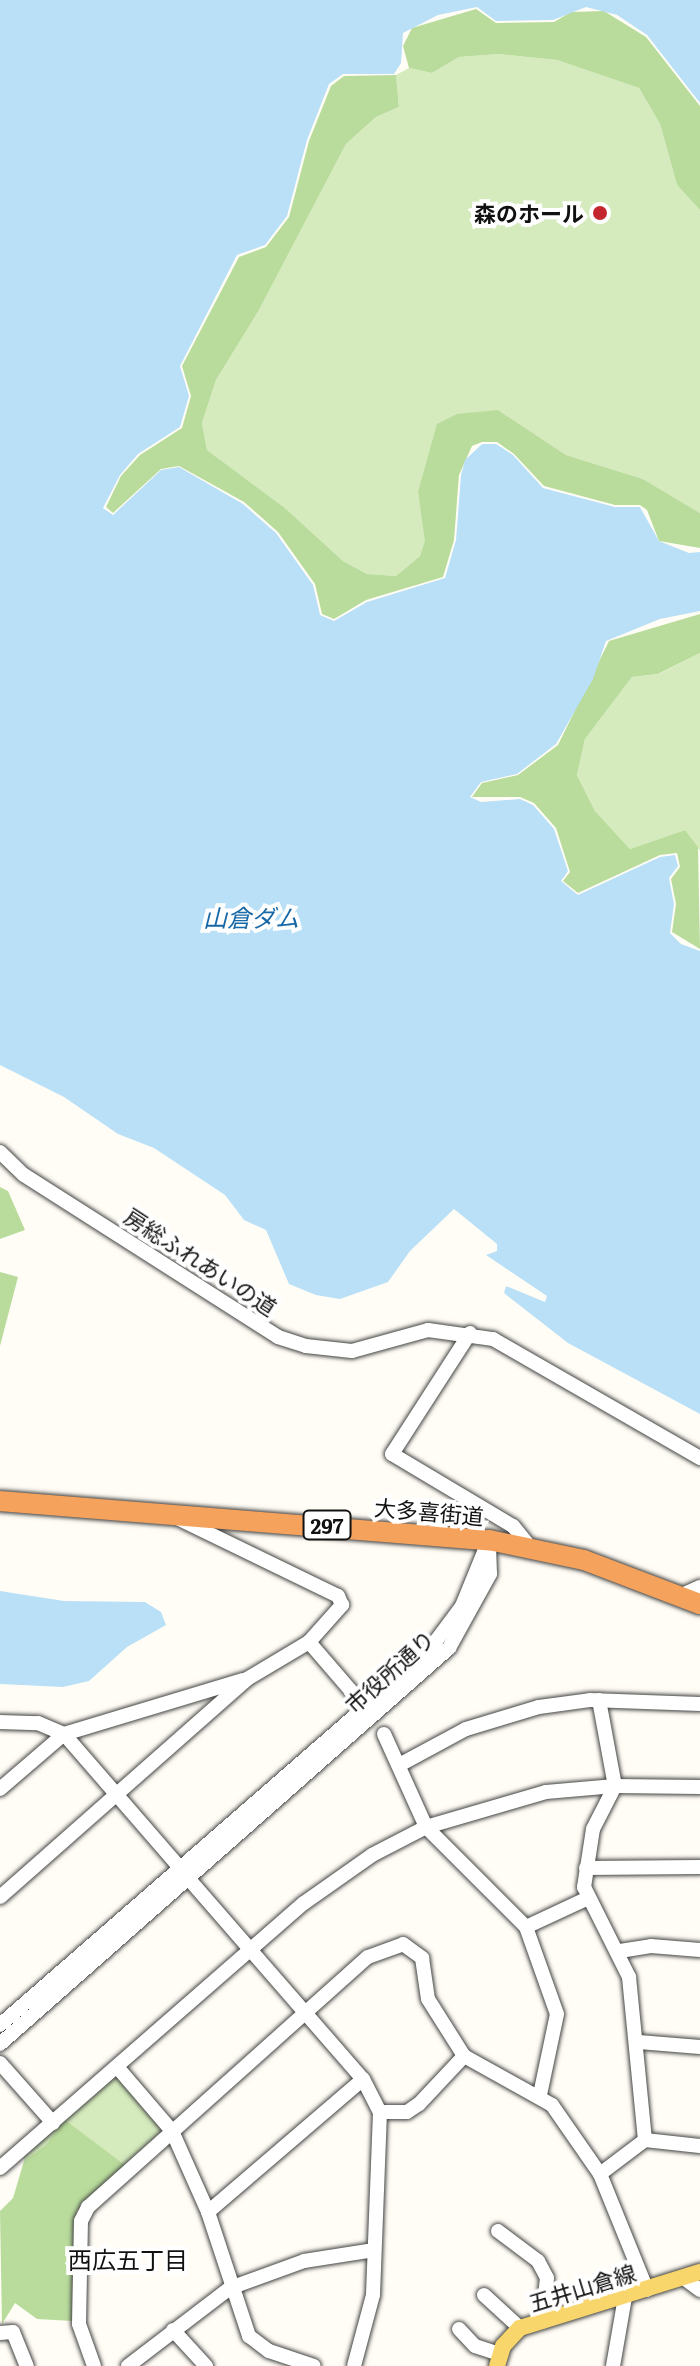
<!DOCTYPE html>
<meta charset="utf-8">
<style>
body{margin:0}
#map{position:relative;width:700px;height:2366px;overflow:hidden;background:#fffdf5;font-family:Literata,"Noto Sans JP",serif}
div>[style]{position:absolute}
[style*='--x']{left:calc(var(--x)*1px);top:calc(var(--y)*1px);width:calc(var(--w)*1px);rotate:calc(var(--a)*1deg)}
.green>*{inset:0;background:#d5ebbd}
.forest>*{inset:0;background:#b9dc9c}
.water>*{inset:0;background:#b9e0f7}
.roads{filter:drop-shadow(0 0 2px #444) drop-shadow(0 0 2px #444)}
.minor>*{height:14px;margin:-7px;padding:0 7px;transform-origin:7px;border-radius:7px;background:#fff}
.major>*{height:16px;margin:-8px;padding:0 8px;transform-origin:8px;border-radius:8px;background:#f9d66b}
.highway>*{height:20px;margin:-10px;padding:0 10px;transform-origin:10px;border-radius:10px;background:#f5a25d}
.dots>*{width:22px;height:22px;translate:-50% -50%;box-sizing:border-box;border:4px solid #fff;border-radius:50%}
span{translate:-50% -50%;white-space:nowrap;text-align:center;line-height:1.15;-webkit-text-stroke:8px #fff;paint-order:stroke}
.shield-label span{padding:2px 6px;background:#fff;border:2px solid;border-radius:6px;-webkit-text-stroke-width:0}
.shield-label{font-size:20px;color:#111;font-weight:700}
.poi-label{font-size:22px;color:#111;font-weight:700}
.right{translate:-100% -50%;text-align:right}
.street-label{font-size:22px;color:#111}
.water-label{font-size:24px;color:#1768a6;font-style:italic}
.neighbourhood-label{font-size:24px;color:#111}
</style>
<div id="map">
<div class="green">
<div style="clip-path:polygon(499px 54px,557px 60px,639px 88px,660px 124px,677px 185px,700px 210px,700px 513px,643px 479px,566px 455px,498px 410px,418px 492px,426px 541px,420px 556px,396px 576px,367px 574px,343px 561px,285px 508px,207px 450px,202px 423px,216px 380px,259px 310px,346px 144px,376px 117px,399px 107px,396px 75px,409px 68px,432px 73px,459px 57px)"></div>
<div style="clip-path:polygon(700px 653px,700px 851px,685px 830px,630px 849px,595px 811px,577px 775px,585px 739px,632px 677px,659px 674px)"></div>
<div style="clip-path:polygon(112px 2076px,120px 2077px,164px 2130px,82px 2204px,21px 2157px)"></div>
</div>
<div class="forest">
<div style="clip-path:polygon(476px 9px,496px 23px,554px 22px,571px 12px,604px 11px,646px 37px,700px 106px,700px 210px,677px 185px,660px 124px,639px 88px,557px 60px,499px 54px,459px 57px,432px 73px,409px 68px,403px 46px,412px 28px)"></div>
<div style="clip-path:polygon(396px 75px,399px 107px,376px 117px,346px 144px,259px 310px,216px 380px,202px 423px,207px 450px,285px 508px,343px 561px,367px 574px,396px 576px,420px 556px,425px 541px,418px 492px,437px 424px,457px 414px,498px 410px,566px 455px,643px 479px,700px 513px,700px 548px,659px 541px,647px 510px,640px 505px,615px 505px,544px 486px,514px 454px,497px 442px,482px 442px,472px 446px,459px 475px,454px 540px,443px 577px,366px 600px,334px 619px,322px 614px,315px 584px,278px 532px,244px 502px,179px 466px,161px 469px,113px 513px,106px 507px,121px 476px,140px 455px,182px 428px,191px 396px,182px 366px,239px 257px,266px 247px,289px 217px,309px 141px,331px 86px,344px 76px)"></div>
<div style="clip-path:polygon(700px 614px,700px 653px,658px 674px,632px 677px,585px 739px,577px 775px,595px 811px,630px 849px,685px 830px,698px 847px,700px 949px,672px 932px,676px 904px,671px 879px,680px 867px,677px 853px,660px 855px,578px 893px,563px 881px,570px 872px,556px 828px,534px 803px,520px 797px,472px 797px,482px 783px,518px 775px,558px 745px,609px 641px)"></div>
<div style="clip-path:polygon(0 1187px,8px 1191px,25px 1230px,0 1239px)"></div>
<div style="clip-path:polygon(0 1272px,18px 1277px,0 1346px)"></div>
<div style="clip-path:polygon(65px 2120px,126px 2166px,77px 2211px,73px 2321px,37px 2319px,15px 2303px,2px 2324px,0 2211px,13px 2198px,24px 2161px,46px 2145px)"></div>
</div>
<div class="water">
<div style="clip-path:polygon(0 0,700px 0,700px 103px,647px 35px,617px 15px,586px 7px,553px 20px,496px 21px,477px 7px,438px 15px,403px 33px,401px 63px,394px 74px,343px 74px,329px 84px,307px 140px,287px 216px,265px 245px,237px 255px,180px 366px,189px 396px,180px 427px,138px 454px,120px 475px,103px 508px,113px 515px,161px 470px,179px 467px,243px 504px,276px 533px,313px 585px,320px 615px,334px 621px,367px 602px,445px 578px,456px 540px,461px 475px,465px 460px,482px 444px,496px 444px,513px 455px,543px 488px,615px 507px,640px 507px,659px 541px,689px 553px,700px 552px,700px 611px,660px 619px,606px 641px,593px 679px,556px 744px,517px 774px,481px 782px,470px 797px,481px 802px,520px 799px,533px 805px,554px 829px,568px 871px,561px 881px,578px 895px,660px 857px,675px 855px,678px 866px,669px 878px,674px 904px,670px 933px,681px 944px,700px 951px,700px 1414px,568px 1343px,504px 1293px,506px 1286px,545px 1302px,547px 1296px,486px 1255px,497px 1251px,497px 1244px,454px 1209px,410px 1251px,388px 1282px,340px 1299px,316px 1295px,289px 1284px,266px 1230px,244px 1220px,225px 1195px,154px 1148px,118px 1134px,64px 1097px,0 1065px)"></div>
<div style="clip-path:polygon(0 1591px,64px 1601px,145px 1602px,161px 1612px,166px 1625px,127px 1647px,89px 1681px,63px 1687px,0 1684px)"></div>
</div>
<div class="roads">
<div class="minor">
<div style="--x:0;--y:1152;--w:33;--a:44"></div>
<div style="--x:24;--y:1175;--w:301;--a:32.5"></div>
<div style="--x:278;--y:1337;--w:29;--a:18"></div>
<div style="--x:306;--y:1346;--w:46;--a:6.2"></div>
<div style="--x:352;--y:1351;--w:79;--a:-15.4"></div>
<div style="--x:428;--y:1330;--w:66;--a:7.9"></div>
<div style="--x:493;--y:1339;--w:239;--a:29.9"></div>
<div style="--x:470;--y:1333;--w:144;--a:122.8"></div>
<div style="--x:392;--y:1454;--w:141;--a:30.8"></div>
<div style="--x:513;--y:1526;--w:27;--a:51"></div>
<div style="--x:682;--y:1595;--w:20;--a:-24"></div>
<div style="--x:309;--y:1642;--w:86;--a:49.3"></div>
<div style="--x:599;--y:1700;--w:87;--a:79.5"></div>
<div style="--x:615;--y:1786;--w:48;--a:117.1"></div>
<div style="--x:593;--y:1829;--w:59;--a:98.8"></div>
<div style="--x:584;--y:1887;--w:101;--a:63.4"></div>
<div style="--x:629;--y:1977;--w:164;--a:84.4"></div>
<div style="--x:0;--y:1722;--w:38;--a:2"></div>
<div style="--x:38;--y:1723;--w:28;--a:23"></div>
<div style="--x:64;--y:1734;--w:177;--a:49.1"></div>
<div style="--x:384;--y:1734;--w:102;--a:65.7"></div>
<div style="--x:426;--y:1827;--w:141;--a:45"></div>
<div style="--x:526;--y:1927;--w:92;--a:70.4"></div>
<div style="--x:557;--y:2014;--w:83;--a:101.9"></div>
<div style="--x:401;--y:1764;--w:74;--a:-28.3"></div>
<div style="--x:466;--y:1729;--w:76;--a:-16.8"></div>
<div style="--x:539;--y:1707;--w:51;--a:-7.8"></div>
<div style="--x:590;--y:1700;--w:110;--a:2.1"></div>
<div style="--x:0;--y:1789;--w:84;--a:-40.7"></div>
<div style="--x:64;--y:1734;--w:187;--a:-16.8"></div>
<div style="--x:586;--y:1868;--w:114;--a:-0.5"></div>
<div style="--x:188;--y:1878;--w:267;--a:49"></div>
<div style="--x:363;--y:2079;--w:37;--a:63"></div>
<div style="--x:380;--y:2112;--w:183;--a:92.2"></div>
<div style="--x:373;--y:2295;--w:73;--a:105"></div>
<div style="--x:0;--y:1897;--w:329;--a:-41.4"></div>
<div style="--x:247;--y:1679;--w:72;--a:-30.8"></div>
<div style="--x:309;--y:1642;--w:50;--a:-48.3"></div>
<div style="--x:342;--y:1605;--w:10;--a:-114"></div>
<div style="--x:338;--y:1596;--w:181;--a:-154.1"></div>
<div style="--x:526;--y:1927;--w:66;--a:-25"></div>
<div style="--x:620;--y:1951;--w:31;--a:-9"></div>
<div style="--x:651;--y:1946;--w:49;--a:4.7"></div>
<div style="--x:0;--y:2025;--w:566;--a:-41.06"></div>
<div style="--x:427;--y:1653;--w:59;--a:-53.3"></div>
<div style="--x:462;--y:1606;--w:71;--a:-67.8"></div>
<div style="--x:639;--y:2042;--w:61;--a:4.7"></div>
<div style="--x:0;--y:2044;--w:599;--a:-41.41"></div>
<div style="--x:449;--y:1648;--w:85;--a:-61"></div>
<div style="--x:490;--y:1574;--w:34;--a:-92"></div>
<div style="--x:0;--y:2063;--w:80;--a:48.5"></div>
<div style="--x:118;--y:2068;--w:83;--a:49.4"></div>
<div style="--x:172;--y:2131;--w:89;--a:66"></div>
<div style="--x:208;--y:2212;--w:131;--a:71.7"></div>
<div style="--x:249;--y:2336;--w:25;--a:37"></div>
<div style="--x:269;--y:2351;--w:47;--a:18.4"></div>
<div style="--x:380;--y:2112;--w:27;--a:0"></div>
<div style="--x:407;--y:2112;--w:14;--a:-34"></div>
<div style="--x:419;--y:2104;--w:66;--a:-46.8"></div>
<div style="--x:0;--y:2168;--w:403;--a:-41.1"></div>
<div style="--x:304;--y:1903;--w:83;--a:-35.2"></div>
<div style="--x:372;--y:1855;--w:61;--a:-27.4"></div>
<div style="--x:426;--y:1827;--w:125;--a:-16.3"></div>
<div style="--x:546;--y:1792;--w:69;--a:-5"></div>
<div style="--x:615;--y:1786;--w:85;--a:0.7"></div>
<div style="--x:600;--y:2174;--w:56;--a:-37.1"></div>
<div style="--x:645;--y:2140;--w:55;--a:6.2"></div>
<div style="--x:208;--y:2212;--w:204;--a:-40.6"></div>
<div style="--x:498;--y:2231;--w:50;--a:36.9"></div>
<div style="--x:538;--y:2261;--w:19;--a:62"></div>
<div style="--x:547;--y:2278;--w:44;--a:96.5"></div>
<div style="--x:684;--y:2278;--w:20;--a:37"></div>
<div style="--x:484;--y:2295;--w:49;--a:42.5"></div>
<div style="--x:459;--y:2329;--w:23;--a:47"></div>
<div style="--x:475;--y:2346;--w:26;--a:18"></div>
<div style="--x:173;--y:2330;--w:49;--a:47.5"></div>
<div style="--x:0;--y:2333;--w:13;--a:-4"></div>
<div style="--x:13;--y:2332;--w:37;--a:68"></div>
<div style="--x:94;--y:2366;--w:45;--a:-109.7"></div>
<div style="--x:79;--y:2324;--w:103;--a:-88.9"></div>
<div style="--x:81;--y:2221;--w:16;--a:-63"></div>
<div style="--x:88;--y:2207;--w:375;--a:-41.8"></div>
<div style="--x:368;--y:1957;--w:37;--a:-20"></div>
<div style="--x:403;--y:1944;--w:24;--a:36"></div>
<div style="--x:422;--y:1958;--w:41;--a:81.7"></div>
<div style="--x:428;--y:1999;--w:67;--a:57.7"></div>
<div style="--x:464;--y:2056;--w:101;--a:29.1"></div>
<div style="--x:552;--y:2105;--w:84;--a:55.2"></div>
<div style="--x:600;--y:2174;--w:125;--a:67.9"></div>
<div style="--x:128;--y:2366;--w:128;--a:-37.4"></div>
<div style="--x:230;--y:2288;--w:79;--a:-20"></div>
<div style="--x:304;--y:2261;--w:71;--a:-8.9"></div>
<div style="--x:613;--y:2366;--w:70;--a:-80.1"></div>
</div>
<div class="major">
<div style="--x:497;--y:2366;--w:21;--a:-73"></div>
<div style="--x:503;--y:2346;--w:25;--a:-47"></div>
<div style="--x:520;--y:2328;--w:189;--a:-17.3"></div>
</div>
<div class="highway">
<div style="--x:0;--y:1501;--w:491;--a:4.6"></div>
<div style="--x:489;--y:1540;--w:97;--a:11.9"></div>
<div style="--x:584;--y:1560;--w:124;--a:20.8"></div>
</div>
</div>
<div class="dots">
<div style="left:600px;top:213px;background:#c4262e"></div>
</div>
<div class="shield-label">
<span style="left:327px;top:1525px">297</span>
</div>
<div class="poi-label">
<span class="right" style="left:584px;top:213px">森のホール</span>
</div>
<div class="street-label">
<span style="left:201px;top:1261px;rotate:33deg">房総ふれあいの道</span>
<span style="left:429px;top:1511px;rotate:5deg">大多喜街道</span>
<span style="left:389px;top:1671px;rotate:-42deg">市役所通り</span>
<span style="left:582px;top:2287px;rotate:-17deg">五井山倉線</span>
</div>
<div class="water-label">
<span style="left:251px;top:917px">山倉ダム</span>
</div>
<div class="neighbourhood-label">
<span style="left:128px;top:2259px">西広五丁目</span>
</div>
</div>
